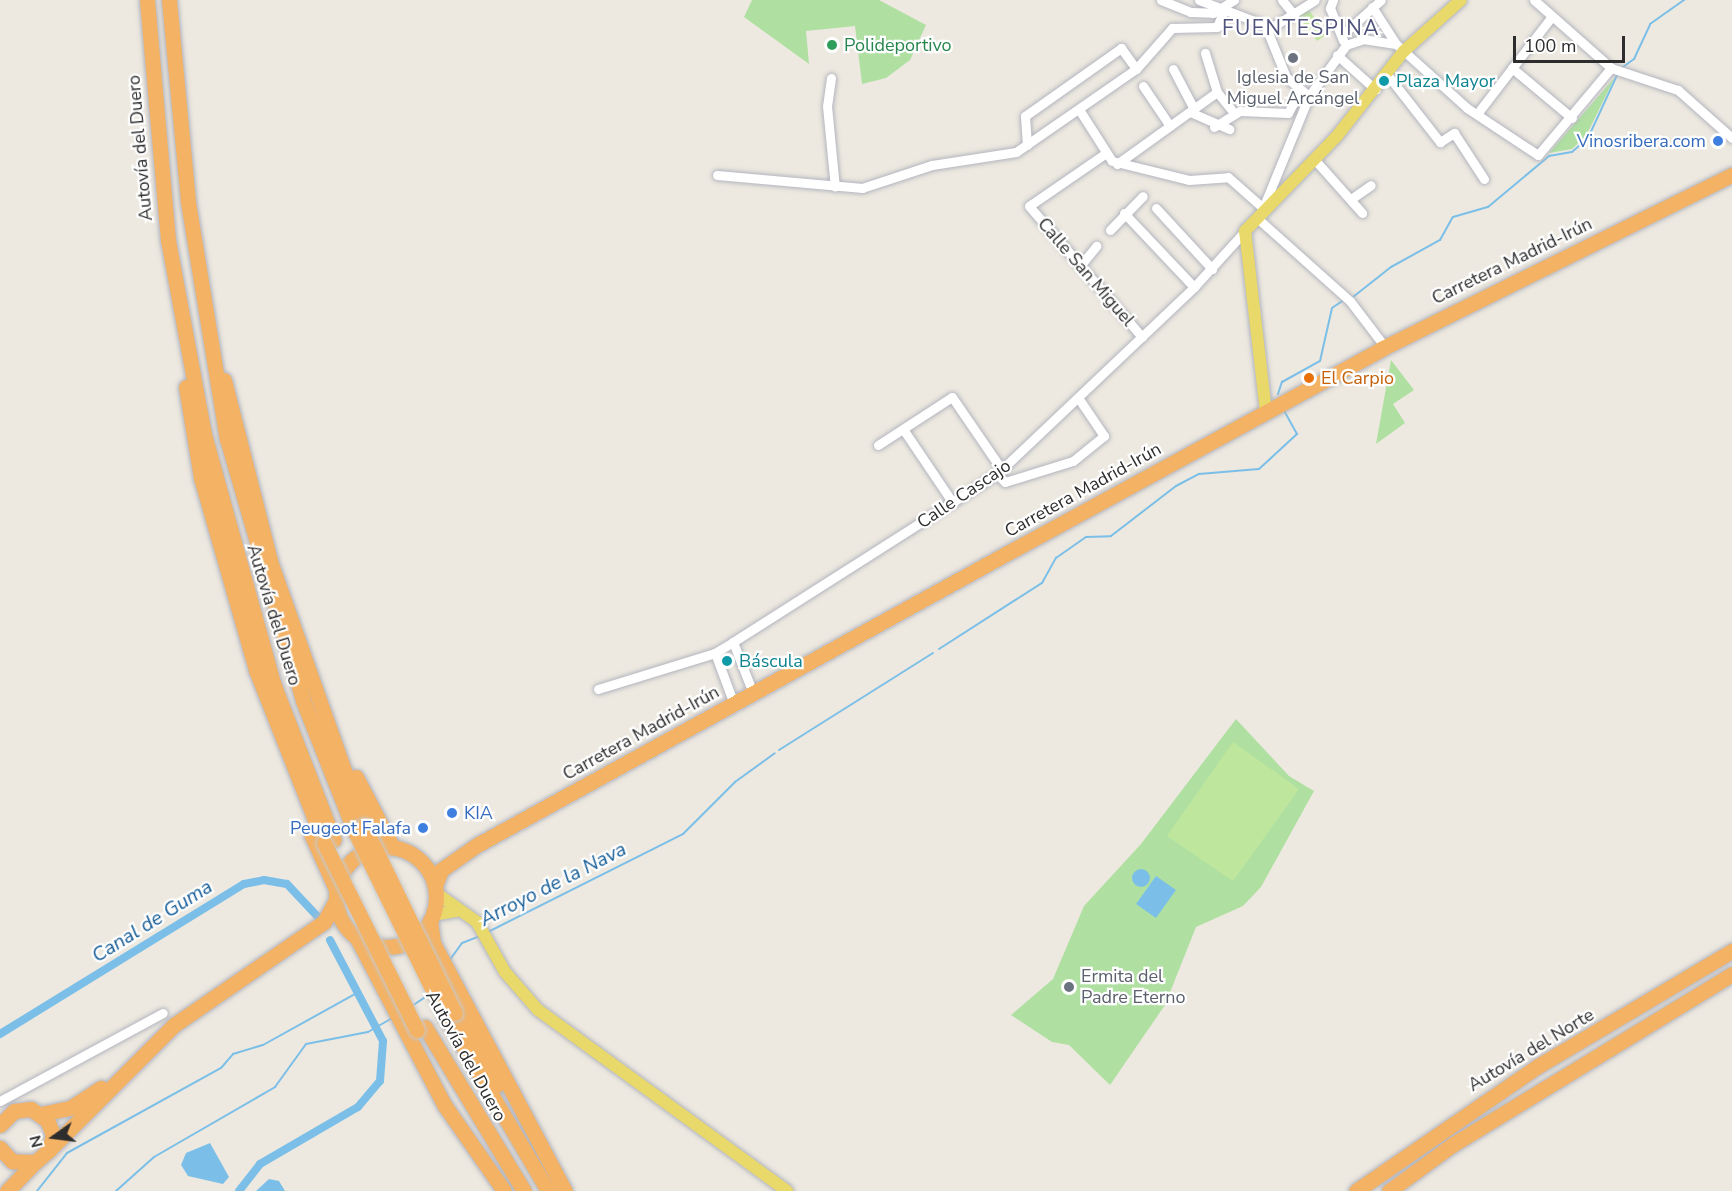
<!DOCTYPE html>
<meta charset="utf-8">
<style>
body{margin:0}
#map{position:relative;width:1732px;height:1191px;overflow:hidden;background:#ede9e0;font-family:"Nunito Sans",sans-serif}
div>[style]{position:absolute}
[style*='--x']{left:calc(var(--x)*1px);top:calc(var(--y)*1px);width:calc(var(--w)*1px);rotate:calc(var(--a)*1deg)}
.green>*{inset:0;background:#afe0a1}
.pitch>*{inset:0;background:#bfe69d}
.water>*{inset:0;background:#7bbfe8}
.round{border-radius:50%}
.stream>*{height:2px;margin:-1px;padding:0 1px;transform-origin:1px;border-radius:1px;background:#7bbfe8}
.canal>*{height:8px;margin:-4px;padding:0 4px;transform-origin:4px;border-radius:4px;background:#7bbfe8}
.roads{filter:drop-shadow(0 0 2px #b3b5bf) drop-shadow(0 0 2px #b3b5bf)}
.minor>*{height:9px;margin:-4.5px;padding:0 4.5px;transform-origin:4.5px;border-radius:4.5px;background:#fff}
.major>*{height:12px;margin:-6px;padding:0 6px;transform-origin:6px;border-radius:6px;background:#e8d96a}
.highway>*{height:15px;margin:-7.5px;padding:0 7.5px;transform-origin:7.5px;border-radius:7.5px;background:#f4b264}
.highway>.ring{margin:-7.5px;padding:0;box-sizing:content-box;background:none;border:15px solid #f4b264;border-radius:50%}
.bridges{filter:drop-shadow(0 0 2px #c8c8c8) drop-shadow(0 0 2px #c8c8c8)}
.highway-bridge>*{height:15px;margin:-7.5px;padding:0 7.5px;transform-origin:7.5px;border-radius:7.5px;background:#f4b264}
.dots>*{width:16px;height:16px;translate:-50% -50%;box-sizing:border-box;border:3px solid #fff;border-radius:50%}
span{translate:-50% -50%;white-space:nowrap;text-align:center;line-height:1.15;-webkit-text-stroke:4.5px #fff;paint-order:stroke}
.leisure-label{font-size:18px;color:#27864d}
.left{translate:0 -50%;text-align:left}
.worship-label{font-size:18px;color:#5b616d}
.culture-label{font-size:18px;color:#0d838f}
.shop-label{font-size:18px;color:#366cbe}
.right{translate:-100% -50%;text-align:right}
.street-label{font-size:18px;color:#2d2d2d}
.food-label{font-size:18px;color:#c56008}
.water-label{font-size:20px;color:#165d97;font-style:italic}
.quarter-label{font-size:21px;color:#4f527b;letter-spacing:1.5px}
.north{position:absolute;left:24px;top:1107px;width:60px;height:60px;-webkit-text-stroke:4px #fff;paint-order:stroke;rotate:256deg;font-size:16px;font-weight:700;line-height:24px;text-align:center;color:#2d2d2d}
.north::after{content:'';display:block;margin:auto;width:21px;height:27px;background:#2d2d2d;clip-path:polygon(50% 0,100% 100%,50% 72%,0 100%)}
.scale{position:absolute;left:1513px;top:36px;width:112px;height:27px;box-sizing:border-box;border:3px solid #2d2d2d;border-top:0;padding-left:8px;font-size:18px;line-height:21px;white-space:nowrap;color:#2d2d2d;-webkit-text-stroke:4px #fff;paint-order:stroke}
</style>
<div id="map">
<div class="green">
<div style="clip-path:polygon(752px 0,879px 0,926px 25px,910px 60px,886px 78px,862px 84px,855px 26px,806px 31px,809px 64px,744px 17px)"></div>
<div style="clip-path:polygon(1615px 77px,1586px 136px,1572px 149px,1549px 153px)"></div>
<div style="clip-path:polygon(1391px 360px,1414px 390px,1393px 404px,1405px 423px,1376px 444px)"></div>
<div style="clip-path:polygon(1236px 719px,1289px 776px,1314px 791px,1261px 887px,1243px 906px,1196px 927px,1165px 1005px,1110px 1085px,1069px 1045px,1052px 1042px,1011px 1015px,1053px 979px,1084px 906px,1141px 844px)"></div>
</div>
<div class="pitch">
<div style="clip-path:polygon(1308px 9px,1327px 34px,1317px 41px,1299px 16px)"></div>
<div style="clip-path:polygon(1233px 742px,1299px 789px,1233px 881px,1167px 836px)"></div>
</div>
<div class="water">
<div class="round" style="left:1132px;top:869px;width:18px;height:18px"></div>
<div style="clip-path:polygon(1156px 876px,1176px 890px,1156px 918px,1136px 904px)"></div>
<div style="clip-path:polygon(210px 1143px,229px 1177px,223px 1184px,188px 1176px,181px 1165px,186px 1153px)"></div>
<div style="clip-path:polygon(269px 1179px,279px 1181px,285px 1191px,256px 1191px)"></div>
</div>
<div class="stream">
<div style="--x:1623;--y:67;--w:14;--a:-36"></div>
<div style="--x:1634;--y:59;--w:38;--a:-65"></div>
<div style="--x:1650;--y:24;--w:42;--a:-35.2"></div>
<div style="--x:1353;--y:297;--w:48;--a:-38.3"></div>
<div style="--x:1391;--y:267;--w:56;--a:-28.9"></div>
<div style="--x:1440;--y:240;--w:26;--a:-61"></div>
<div style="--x:1453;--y:217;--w:36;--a:-16"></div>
<div style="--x:1488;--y:207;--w:80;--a:-39.9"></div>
<div style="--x:1549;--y:156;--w:23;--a:-10"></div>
<div style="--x:1572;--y:152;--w:21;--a:-41"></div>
<div style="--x:1588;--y:138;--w:72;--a:-65.2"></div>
<div style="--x:1278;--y:394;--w:13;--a:-72"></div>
<div style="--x:1282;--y:382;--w:43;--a:-28.9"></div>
<div style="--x:1320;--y:361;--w:54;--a:-77.2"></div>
<div style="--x:1332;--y:308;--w:14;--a:-34"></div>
<div style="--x:939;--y:649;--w:122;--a:-32.7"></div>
<div style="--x:1042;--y:583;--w:29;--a:-61"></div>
<div style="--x:1056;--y:558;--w:37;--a:-35"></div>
<div style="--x:1086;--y:537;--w:25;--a:-2"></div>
<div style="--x:1111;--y:536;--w:82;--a:-37.6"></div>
<div style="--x:1176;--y:486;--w:26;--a:-28"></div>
<div style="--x:1199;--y:474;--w:60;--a:-4.8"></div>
<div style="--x:1259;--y:469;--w:52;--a:-42.6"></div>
<div style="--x:1297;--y:434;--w:25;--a:-119"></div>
<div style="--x:779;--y:750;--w:182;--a:-32.2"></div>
<div style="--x:488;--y:932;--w:218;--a:-26.7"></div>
<div style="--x:683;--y:834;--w:74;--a:-45"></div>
<div style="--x:735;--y:782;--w:49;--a:-35.9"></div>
<div style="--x:449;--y:961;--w:22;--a:-54"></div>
<div style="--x:462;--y:943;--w:19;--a:-21"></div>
<div style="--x:412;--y:1006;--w:18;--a:-34"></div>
<div style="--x:37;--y:1191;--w:48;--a:-51.7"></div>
<div style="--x:67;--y:1153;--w:176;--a:-28.9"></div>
<div style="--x:221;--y:1068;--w:18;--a:-49"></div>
<div style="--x:233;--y:1054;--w:31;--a:-17"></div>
<div style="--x:263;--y:1045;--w:107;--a:-29"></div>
<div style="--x:116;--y:1191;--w:51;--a:-41.8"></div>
<div style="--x:154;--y:1157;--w:140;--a:-30"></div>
<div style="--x:275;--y:1087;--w:53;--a:-54.2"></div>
<div style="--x:306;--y:1044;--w:63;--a:-11"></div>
<div style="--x:368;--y:1032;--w:28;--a:-30"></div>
</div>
<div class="canal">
<div style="--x:0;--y:1034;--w:286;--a:-31.6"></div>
<div style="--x:244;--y:884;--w:20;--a:-11"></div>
<div style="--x:264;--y:880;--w:23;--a:10"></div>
<div style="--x:287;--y:884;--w:47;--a:46.7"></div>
<div style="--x:239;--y:1191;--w:34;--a:-52"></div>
<div style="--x:260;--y:1164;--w:113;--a:-30.2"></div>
<div style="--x:358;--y:1107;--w:34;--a:-50"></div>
<div style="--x:380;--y:1081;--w:40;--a:-85.7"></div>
<div style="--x:383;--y:1041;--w:114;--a:-117.7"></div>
</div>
<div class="roads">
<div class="minor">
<div style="--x:1161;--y:0;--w:31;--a:22"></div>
<div style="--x:1190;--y:12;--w:23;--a:2"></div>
<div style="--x:1213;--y:13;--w:25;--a:-32"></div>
<div style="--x:1199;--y:0;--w:71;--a:20.7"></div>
<div style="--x:1265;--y:25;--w:56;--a:68"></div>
<div style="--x:1286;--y:77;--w:30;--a:40"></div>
<div style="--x:1282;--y:0;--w:19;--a:51"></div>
<div style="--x:1333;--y:0;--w:9;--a:111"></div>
<div style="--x:1330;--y:8;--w:35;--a:68"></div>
<div style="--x:1534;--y:0;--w:103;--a:41.4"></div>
<div style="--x:1611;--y:68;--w:71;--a:18.2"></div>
<div style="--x:1678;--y:90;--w:72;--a:41.6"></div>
<div style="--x:1372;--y:7;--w:44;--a:57"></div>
<div style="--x:1269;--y:29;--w:54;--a:-32.2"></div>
<div style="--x:1342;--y:35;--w:52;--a:-41.9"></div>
<div style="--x:1337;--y:55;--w:52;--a:41.9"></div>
<div style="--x:1512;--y:68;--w:78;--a:39.8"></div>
<div style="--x:1173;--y:69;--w:45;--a:62.3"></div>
<div style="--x:1386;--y:73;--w:88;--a:52"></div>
<div style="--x:1440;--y:142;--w:17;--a:-33"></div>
<div style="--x:1454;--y:133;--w:55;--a:56.9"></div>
<div style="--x:831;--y:78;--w:28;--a:98"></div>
<div style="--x:827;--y:106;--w:81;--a:84.4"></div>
<div style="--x:1143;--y:86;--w:48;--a:56"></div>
<div style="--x:1217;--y:92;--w:27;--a:51"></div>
<div style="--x:1480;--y:110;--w:118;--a:-52.5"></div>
<div style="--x:1080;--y:111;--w:59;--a:57.4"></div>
<div style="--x:1112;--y:161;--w:79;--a:13.9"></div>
<div style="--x:1189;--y:180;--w:39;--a:-4"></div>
<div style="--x:1228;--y:177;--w:47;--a:41.5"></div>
<div style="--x:1190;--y:112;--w:43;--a:23.6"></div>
<div style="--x:1214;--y:127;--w:31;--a:-32"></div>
<div style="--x:1240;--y:111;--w:48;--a:2.4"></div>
<div style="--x:1288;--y:113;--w:24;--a:-62"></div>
<div style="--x:1027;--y:145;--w:29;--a:-94"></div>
<div style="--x:1025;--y:116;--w:118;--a:-35.3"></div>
<div style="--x:1121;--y:48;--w:26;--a:54"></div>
<div style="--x:1106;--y:153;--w:93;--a:145.5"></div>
<div style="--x:1029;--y:206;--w:173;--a:49.2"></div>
<div style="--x:1315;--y:160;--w:71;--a:48.4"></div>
<div style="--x:1117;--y:164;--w:123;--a:-35.8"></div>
<div style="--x:1217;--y:92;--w:41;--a:-107.1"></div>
<div style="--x:717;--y:175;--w:146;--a:5.1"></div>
<div style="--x:862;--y:188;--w:74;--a:-18.2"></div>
<div style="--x:932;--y:165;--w:85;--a:-8.8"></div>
<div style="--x:1016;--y:152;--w:146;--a:-34.7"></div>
<div style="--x:1136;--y:69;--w:55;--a:-48.7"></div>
<div style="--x:1172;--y:28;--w:45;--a:-1.3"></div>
<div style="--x:1217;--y:27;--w:22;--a:-68"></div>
<div style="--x:1351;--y:199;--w:24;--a:-35"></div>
<div style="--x:1156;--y:208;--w:83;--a:47.4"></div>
<div style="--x:1263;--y:208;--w:121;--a:-67.7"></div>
<div style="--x:1309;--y:96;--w:63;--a:-54"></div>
<div style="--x:1346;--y:45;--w:18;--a:-19"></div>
<div style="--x:1363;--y:39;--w:33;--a:9"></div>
<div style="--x:1396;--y:44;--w:96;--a:42"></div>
<div style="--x:1467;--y:108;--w:85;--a:33.5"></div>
<div style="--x:1538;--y:155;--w:114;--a:-50"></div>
<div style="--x:1124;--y:213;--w:102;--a:46.6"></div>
<div style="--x:1256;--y:217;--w:126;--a:41.8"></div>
<div style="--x:1350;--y:301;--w:58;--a:52.7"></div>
<div style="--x:1110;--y:230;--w:47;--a:-45.9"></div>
<div style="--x:1080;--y:266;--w:26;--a:-51"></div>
<div style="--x:903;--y:429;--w:89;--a:56"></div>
<div style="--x:878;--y:445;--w:88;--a:-33"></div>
<div style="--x:952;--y:397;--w:88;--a:55.6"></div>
<div style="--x:997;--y:474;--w:11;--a:45"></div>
<div style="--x:1005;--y:482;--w:71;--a:-17.2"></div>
<div style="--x:1073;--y:461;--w:40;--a:-39"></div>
<div style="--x:1104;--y:436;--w:45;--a:-124"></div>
<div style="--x:733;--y:642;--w:21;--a:149"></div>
<div style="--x:715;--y:653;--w:54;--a:69.6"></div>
<div style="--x:598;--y:689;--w:122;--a:-17.1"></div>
<div style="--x:753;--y:693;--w:55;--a:-111.4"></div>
<div style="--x:733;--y:642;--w:313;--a:-32.5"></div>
<div style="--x:997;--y:474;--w:272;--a:-43.5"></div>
<div style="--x:1194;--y:287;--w:76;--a:-47.7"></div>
<div style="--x:0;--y:1101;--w:185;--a:-28.4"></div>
</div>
<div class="major">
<div style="--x:1266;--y:412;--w:182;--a:-96.6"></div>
<div style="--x:1245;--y:231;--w:132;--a:-45.9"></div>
<div style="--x:1337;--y:136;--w:108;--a:-51.8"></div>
<div style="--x:1404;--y:51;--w:76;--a:-41.8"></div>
<div style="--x:436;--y:893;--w:50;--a:35.3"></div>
<div style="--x:477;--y:922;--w:57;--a:60.8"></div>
<div style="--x:505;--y:972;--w:50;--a:49"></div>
<div style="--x:538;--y:1010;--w:308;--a:36"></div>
<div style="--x:433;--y:915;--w:27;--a:-10"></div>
</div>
<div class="highway">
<div style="--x:147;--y:0;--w:241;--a:85"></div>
<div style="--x:168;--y:240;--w:197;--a:79.5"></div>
<div style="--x:204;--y:434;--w:258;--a:74.5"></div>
<div style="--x:273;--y:683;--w:168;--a:68.8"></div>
<div style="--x:169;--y:0;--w:203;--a:84.6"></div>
<div style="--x:188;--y:202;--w:240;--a:80.7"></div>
<div style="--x:227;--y:439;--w:273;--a:73.8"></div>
<div style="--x:303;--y:701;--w:139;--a:68.4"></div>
<div style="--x:224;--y:380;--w:187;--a:75.7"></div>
<div style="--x:270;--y:561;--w:281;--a:70.5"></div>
<div style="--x:186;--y:387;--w:92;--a:80.6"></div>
<div style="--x:201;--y:478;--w:200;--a:74"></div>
<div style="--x:256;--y:670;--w:186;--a:68.5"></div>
<div style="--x:356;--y:777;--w:78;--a:62.4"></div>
<div style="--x:311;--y:834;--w:60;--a:65.6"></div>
<div class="ring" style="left:336px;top:847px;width:85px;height:85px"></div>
<div style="--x:435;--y:886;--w:17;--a:-69"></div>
<div style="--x:441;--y:870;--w:44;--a:-34.8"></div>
<div style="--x:477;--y:845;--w:612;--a:-28.83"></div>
<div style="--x:1013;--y:550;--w:419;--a:-28.6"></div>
<div style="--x:1381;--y:349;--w:392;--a:-26.4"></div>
<div style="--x:430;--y:921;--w:22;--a:82"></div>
<div style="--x:433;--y:943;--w:281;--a:62"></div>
<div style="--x:357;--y:938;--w:190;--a:62.4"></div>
<div style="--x:445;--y:1106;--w:103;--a:55.2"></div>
<div style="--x:455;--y:1013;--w:83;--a:59.7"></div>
<div style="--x:446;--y:1017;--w:202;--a:59.6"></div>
<div style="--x:425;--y:1027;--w:192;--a:58.9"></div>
<div style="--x:41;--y:1114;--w:30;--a:-12"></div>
<div style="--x:70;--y:1108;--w:37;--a:-33"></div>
<div style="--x:0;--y:1125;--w:20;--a:-45"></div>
<div style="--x:14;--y:1111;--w:17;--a:-7"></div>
<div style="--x:31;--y:1109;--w:19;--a:35"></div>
<div style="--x:47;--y:1120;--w:15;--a:67"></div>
<div style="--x:53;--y:1134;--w:16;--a:104"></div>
<div style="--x:49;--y:1150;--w:18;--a:139"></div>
<div style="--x:35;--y:1162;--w:23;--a:-178"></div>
<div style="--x:12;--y:1161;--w:18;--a:-133"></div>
<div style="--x:49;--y:1150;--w:177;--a:-45"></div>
<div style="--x:174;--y:1025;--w:182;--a:-34.5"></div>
<div style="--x:324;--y:922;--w:25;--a:-61"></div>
<div style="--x:7;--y:1191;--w:40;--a:-46"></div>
<div style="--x:1356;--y:1191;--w:221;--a:-34.5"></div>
<div style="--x:1538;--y:1066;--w:226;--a:-30.7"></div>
<div style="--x:1389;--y:1191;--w:78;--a:-36.1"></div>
<div style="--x:1452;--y:1145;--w:328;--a:-31.4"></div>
</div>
</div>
<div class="bridges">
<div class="highway-bridge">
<div style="--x:364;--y:826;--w:208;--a:64.1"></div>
<div style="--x:354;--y:830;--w:208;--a:63.8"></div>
<div style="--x:324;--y:843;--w:209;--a:63.6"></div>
</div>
</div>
<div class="dots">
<div style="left:832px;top:45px;background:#2e9e5b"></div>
<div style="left:1293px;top:58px;background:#6b7280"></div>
<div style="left:1384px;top:81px;background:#0f9aa8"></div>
<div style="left:1718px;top:141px;background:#3f7fe0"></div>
<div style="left:1309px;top:378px;background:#e8710a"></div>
<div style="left:727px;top:661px;background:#0f9aa8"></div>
<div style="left:452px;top:813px;background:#3f7fe0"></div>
<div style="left:423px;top:828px;background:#3f7fe0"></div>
<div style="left:1069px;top:987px;background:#6b7280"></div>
</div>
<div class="leisure-label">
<span class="left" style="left:844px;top:45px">Polideportivo</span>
</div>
<div class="worship-label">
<span style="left:1293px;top:88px">Iglesia de San<br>Miguel Arcángel</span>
<span class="left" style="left:1081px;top:987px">Ermita del<br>Padre Eterno</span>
</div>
<div class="culture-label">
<span class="left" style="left:1396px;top:81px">Plaza Mayor</span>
<span class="left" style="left:739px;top:661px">Báscula</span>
</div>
<div class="shop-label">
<span class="right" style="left:1706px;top:141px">Vinosribera.com</span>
<span class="left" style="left:464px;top:813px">KIA</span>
<span class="right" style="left:411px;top:828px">Peugeot Falafa</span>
</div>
<div class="street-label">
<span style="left:140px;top:148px;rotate:-95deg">Autovía del Duero</span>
<span style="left:1512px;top:261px;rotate:-26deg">Carretera Madrid-Irún</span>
<span style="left:1086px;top:272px;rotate:49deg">Calle San Miguel</span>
<span style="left:1083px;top:490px;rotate:-29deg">Carretera Madrid-Irún</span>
<span style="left:964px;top:494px;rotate:-34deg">Calle Cascajo</span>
<span style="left:274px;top:615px;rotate:73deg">Autovía del Duero</span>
<span style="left:641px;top:733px;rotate:-29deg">Carretera Madrid-Irún</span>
<span style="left:1531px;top:1050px;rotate:-31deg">Autovía del Norte</span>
<span style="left:466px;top:1056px;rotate:61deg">Autovía del Duero</span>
</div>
<div class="food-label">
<span class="left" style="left:1321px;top:378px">El Carpio</span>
</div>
<div class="water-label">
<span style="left:553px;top:884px;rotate:-27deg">Arroyo de la Nava</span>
<span style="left:152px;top:921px;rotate:-32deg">Canal de Guma</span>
</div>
<div class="quarter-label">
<span style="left:1301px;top:28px">FUENTESPINA</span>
</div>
<div class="north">N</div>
<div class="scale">100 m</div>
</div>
